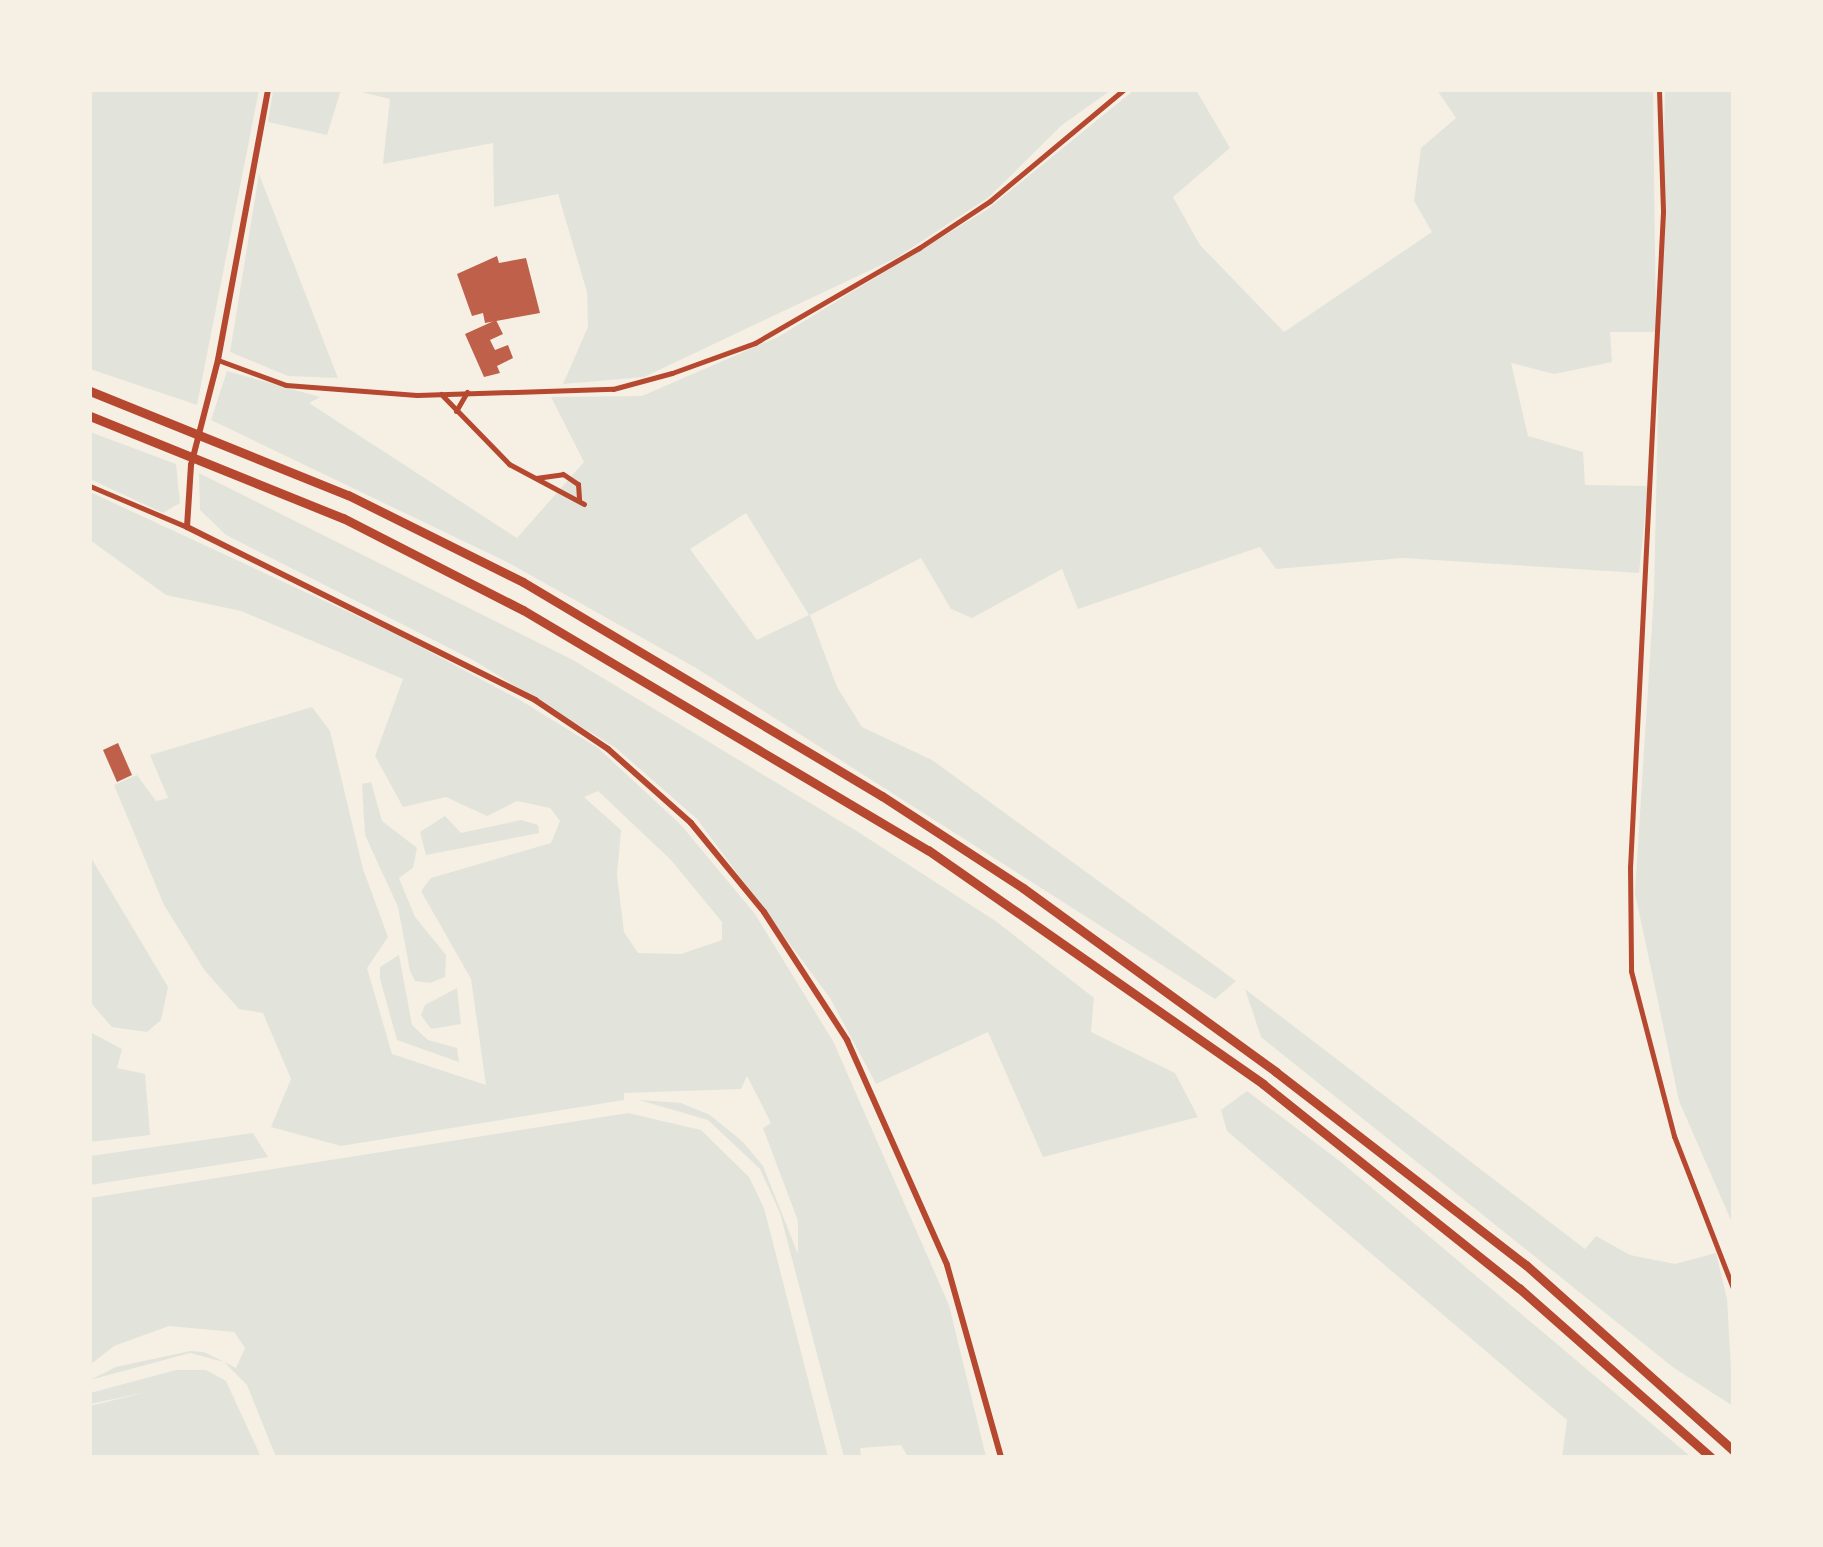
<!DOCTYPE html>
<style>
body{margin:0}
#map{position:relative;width:1823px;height:1547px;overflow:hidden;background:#f6efe4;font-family:Helvetica,sans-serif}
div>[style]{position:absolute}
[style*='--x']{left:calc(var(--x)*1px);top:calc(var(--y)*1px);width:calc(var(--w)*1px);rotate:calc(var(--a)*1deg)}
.green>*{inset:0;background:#e2e4dc}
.building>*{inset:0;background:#bf614a}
.minor>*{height:5px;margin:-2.5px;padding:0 2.5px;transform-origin:2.5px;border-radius:2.5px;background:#b5482f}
.tertiary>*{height:6px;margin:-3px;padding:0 3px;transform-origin:3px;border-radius:3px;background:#b5482f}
.motorway>*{height:9px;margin:-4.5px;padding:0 4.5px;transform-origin:4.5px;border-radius:4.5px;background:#b5482f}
span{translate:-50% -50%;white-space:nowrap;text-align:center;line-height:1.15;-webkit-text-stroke:9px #f6efe4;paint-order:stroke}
.frame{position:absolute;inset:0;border:92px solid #f6efe4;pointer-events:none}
</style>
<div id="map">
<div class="green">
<div style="clip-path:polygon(90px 90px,259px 90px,197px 405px,90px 369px)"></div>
<div style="clip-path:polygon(273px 90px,341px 90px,327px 135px,268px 122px)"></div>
<div style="clip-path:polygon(353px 90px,1111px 90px,1062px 125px,989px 197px,896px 258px,644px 377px,563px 384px,588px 327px,587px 292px,558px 194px,494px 207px,493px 143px,383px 164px,390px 99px)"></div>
<div style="clip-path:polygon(evenodd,1134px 90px,1196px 90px,1230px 148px,1173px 197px,1200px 245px,1284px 332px,1432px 232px,1414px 201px,1421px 148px,1456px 118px,1437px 90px,1653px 90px,1656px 332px,1610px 332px,1612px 362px,1554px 374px,1511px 363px,1528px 436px,1583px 452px,1585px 485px,1648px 486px,1639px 573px,1403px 558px,1276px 569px,1260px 547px,1078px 609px,1062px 569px,972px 618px,951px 609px,921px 558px,810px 615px,837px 687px,862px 727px,932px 760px,1236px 981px,1215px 999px,696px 668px,507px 562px,211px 420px,227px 371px,320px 397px,309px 403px,517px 538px,584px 462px,551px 397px,642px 396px,778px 337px,988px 209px,1134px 90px,746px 513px,809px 615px,757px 640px,690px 549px,746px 513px)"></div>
<div style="clip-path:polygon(1665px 90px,1733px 90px,1733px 1225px,1679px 1101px,1635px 893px,1654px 593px)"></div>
<div style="clip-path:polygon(259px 174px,338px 378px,288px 376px,230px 352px)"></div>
<div style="clip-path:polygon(90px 432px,176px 464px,180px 503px,163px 513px,90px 479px)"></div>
<div style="clip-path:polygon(199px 473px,573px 660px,855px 830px,997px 922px,1094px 998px,1091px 1032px,1175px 1073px,1198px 1117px,1043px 1157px,988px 1032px,876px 1084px,830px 998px,697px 819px,616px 748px,473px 660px,226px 535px,200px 510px)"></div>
<div style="clip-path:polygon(evenodd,90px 492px,398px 635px,520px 700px,598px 748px,681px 825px,755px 914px,833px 1041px,949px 1305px,986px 1457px,908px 1457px,901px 1445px,860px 1448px,861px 1457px,844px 1457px,780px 1213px,760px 1169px,708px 1120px,639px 1100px,681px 1103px,710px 1115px,743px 1142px,763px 1166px,798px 1254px,798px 1221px,763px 1128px,771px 1123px,747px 1076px,741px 1089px,624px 1093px,624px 1100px,341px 1146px,271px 1127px,291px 1079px,263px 1013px,239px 1009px,205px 971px,164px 905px,114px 785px,137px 775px,156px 801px,168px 798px,150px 755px,312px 707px,330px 731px,363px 869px,388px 937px,367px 968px,392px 1054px,486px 1085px,471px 979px,421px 891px,431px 878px,551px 843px,560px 821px,550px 808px,517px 801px,487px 816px,446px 797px,403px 807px,375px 756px,403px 679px,241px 611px,166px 595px,90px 540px,90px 492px,598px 791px,671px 860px,722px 922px,722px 940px,681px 954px,638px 953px,624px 932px,617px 875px,621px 830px,584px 797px,598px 791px)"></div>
<div style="clip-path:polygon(371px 782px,382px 821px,417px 848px,413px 868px,399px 878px,415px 917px,446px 955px,445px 977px,430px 983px,415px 981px,410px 971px,398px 907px,365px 835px,362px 784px)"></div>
<div style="clip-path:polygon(445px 816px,461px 833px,521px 820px,538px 825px,539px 833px,426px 855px,420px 832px)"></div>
<div style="clip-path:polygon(90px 856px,168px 987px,161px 1020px,147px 1032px,112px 1027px,90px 1002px)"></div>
<div style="clip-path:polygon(399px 955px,412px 1025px,428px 1040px,457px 1048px,459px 1062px,397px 1040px,380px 979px,380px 967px)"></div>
<div style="clip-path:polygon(457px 988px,461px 1024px,431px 1029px,421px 1015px,425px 1005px)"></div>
<div style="clip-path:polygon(1245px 989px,1585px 1249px,1596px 1236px,1630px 1255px,1675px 1264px,1716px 1253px,1727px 1299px,1733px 1406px,1674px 1368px,1261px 1037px)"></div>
<div style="clip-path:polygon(90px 1032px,122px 1049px,117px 1068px,145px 1074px,150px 1135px,90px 1142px)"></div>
<div style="clip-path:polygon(1247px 1091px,1341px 1162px,1691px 1457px,1562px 1457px,1567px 1420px,1227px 1131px,1221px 1110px)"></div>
<div style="clip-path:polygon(628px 1113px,701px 1130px,749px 1177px,764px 1208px,828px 1457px,276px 1457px,247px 1385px,224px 1362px,190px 1353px,90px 1380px,116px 1367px,190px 1351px,204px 1352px,236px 1368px,245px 1348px,234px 1332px,169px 1326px,114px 1346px,90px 1365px,90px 1198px)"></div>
<div style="clip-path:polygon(253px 1133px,268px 1157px,90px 1185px,90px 1156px)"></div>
<div style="clip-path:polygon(176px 1370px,206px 1370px,226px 1381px,261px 1457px,90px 1457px,90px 1406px,147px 1392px,90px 1404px,90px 1393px)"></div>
</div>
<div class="building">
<div style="clip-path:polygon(497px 256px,499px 263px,526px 258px,540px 313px,485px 323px,483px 313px,472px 316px,457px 274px)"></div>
<div style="clip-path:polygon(496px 320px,503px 334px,490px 340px,495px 350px,508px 345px,513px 358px,497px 366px,500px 373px,484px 377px,465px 334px)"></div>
<div style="clip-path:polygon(118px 743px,132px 775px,117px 782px,103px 750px)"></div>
</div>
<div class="minor">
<div style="--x:1659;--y:90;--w:122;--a:88.1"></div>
<div style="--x:1663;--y:212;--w:656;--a:92.88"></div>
<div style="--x:1630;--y:867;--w:104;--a:89.4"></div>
<div style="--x:1631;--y:971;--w:171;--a:75.4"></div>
<div style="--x:1674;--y:1136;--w:163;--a:68.8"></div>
<div style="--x:218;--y:360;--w:72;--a:20.2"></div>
<div style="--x:286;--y:385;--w:131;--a:4.4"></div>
<div style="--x:417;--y:395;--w:196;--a:-1.8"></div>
<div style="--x:613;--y:389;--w:61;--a:-15.2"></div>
<div style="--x:672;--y:373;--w:88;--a:-19.9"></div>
<div style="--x:755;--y:343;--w:190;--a:-30.1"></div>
<div style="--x:919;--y:248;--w:85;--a:-33.5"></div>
<div style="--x:990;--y:201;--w:173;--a:-39.8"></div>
<div style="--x:441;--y:394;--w:98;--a:45.8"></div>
<div style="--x:509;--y:464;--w:85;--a:28.1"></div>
<div style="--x:456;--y:411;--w:22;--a:-60"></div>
<div style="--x:536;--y:478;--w:27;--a:-8"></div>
<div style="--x:563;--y:474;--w:18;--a:34"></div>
<div style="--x:578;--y:484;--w:15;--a:86"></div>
<div style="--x:90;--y:486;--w:105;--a:22.9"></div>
</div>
<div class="tertiary">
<div style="--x:268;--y:90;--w:275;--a:100.5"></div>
<div style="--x:218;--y:360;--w:108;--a:104.4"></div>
<div style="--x:191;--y:465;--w:62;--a:93.7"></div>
<div style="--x:187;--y:527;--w:389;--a:26.4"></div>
<div style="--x:535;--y:700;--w:88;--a:33.9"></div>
<div style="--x:608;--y:749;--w:111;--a:41.7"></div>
<div style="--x:691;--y:823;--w:115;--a:50.6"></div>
<div style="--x:764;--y:912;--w:153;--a:57"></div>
<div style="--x:847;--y:1040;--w:246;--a:66"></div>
<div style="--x:947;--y:1265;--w:199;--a:74.3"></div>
</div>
<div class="motorway">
<div style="--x:90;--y:391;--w:278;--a:22"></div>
<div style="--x:348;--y:495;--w:195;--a:26.4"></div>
<div style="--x:523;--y:582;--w:418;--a:30.8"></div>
<div style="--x:882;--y:796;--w:168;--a:33.1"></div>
<div style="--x:1023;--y:888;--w:313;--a:36"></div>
<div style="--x:1276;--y:1072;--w:316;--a:37.7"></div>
<div style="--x:1526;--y:1265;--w:278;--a:41.8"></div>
<div style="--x:90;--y:416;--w:273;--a:22"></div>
<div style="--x:343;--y:518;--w:202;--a:27.1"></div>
<div style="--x:523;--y:610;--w:471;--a:30.7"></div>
<div style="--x:928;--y:850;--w:409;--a:34.9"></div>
<div style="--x:1263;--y:1084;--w:327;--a:38.6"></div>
<div style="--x:1519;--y:1288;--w:256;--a:41.4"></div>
</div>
<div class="frame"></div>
</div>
